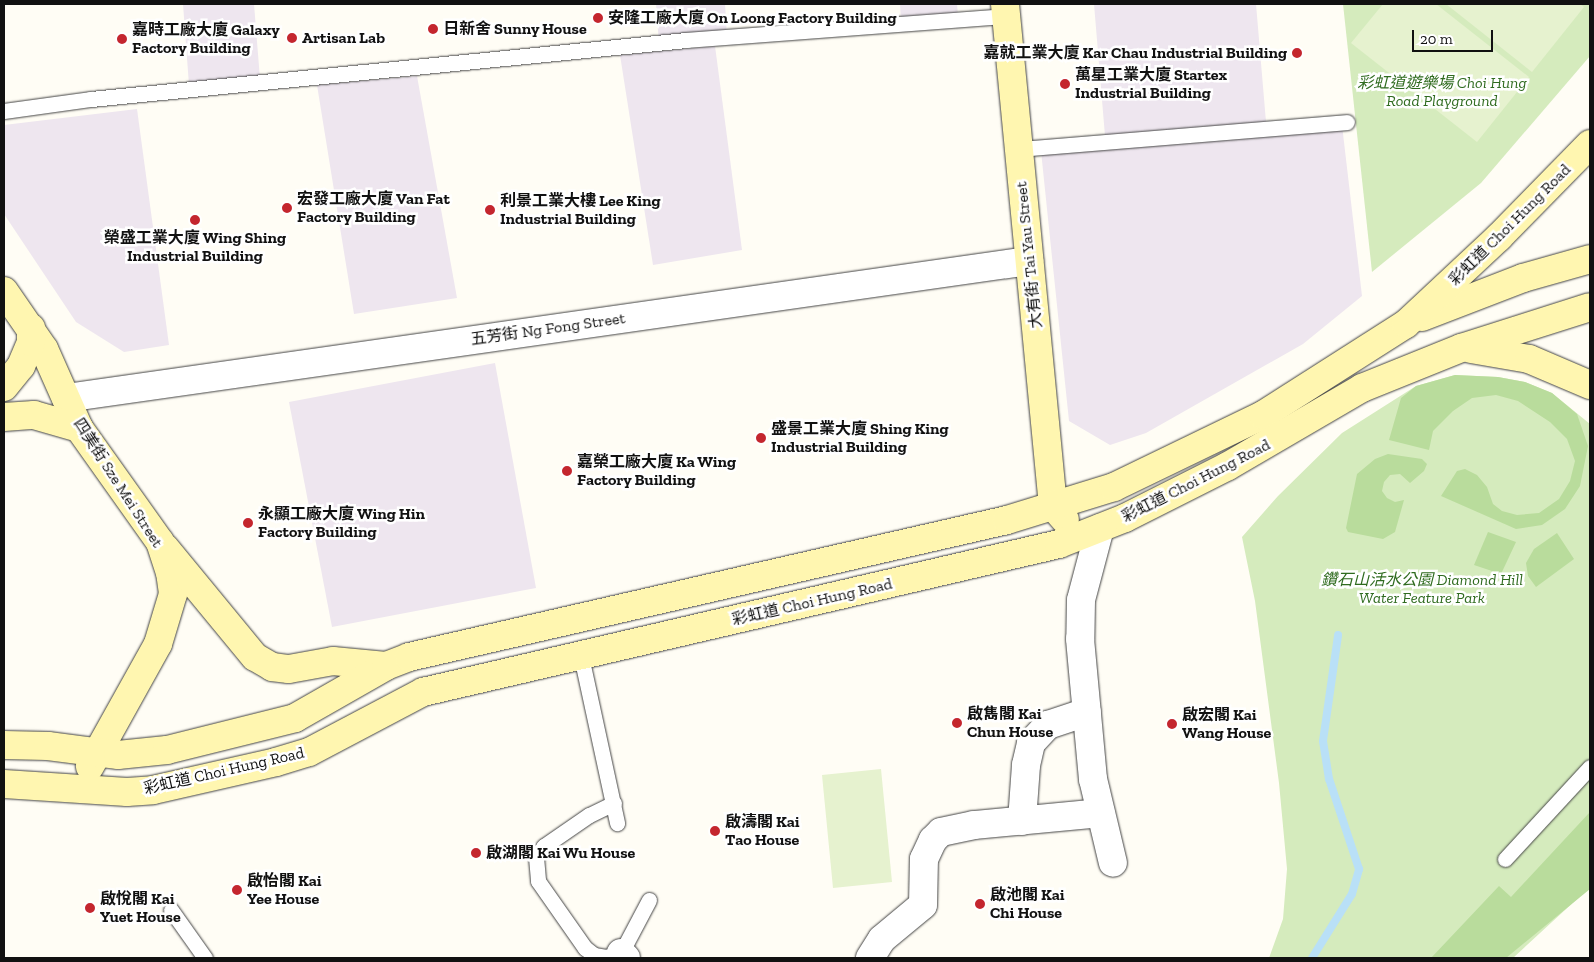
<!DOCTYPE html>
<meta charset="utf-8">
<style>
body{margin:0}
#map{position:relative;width:1594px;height:962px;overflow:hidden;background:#fffdf5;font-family:"Zilla Slab","Noto Sans TC",serif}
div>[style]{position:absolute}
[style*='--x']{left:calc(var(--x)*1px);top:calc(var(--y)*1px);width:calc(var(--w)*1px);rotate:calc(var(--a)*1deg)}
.industrial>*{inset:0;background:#eee6ef}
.green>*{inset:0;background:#d5ebbd}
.forest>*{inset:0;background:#b9dc9c}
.pitch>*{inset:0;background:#e6f2cf}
.stream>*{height:8px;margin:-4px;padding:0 4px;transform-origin:4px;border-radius:4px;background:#b9e0f7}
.roads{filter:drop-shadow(0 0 1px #444) drop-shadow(0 0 1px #444)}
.lane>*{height:15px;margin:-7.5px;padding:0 7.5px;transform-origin:7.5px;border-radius:7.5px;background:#fff}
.street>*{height:28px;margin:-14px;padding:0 14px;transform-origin:14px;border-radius:14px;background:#fff}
.secondary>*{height:28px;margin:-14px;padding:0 14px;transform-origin:14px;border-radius:14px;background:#fff6b0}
.dots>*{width:14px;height:14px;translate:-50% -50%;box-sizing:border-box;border:2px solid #fff;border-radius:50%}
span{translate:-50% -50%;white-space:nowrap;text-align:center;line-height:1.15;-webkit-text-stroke:5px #fff;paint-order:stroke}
.poi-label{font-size:16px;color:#111;font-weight:700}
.left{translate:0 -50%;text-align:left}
.right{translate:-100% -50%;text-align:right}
.park-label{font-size:16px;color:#2f6b1f;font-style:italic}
.street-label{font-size:16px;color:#111}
.frame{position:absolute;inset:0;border:5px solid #111;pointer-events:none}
.scale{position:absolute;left:1412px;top:30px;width:81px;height:22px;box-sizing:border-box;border:2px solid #111;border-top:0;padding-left:6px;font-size:15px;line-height:18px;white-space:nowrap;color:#111;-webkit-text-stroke:4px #fff;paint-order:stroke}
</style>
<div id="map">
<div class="industrial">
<div style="clip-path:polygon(183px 4px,254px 4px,260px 79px,189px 85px)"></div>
<div style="clip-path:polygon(656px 4px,725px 4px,727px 37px,659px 44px)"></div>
<div style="clip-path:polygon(900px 4px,957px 4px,958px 16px,901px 22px)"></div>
<div style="clip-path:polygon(1094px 4px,1256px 4px,1266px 122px,1105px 136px)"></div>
<div style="clip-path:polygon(715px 46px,742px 250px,653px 265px,620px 55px)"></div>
<div style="clip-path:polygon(417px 76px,457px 298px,354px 314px,317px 85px)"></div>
<div style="clip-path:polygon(137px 109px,169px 345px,124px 352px,76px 322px,4px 214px,4px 125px)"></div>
<div style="clip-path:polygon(1342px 125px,1362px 296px,1303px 344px,1146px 433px,1110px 445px,1069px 421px,1041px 151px)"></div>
<div style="clip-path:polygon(495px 363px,536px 588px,332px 627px,289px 402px)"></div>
</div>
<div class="green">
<div style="clip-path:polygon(1343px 4px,1590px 4px,1590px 56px,1481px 183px,1372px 272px)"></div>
<div style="clip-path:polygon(1455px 375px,1498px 377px,1525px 382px,1552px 393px,1590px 424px,1590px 887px,1513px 958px,1269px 958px,1283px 919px,1287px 869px,1279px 783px,1255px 601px,1242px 537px,1278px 496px,1342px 433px,1416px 386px)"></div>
</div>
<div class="forest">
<div style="clip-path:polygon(1455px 375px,1498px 377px,1525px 382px,1552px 393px,1577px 414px,1588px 446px,1580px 486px,1565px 509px,1542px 525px,1516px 529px,1441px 496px,1457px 471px,1465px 469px,1477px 475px,1487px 487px,1493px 504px,1502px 511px,1517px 515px,1539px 513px,1559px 499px,1570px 481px,1575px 461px,1567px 439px,1550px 422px,1518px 401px,1496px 395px,1472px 398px,1453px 411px,1433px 431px,1429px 450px,1389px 440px,1401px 398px,1416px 386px)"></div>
<div style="clip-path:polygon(1388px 454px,1422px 459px,1427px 464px,1424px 471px,1410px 483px,1400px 474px,1390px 475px,1384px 482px,1382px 491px,1387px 498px,1395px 502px,1404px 500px,1395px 532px,1383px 539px,1348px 532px,1346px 528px,1357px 474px,1375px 459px)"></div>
<div style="clip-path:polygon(1488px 532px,1516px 542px,1501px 574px,1474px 565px)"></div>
<div style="clip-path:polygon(1557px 533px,1574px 559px,1536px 587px,1528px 576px,1526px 563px,1534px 549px)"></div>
<div style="clip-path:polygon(1590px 812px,1590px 889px,1506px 958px,1431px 958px,1499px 886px,1511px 897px)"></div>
</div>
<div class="pitch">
<div style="clip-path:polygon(1383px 4px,1436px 4px,1529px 77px,1477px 142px,1351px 43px)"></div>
<div style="clip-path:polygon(1446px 4px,1580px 4px,1584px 7px,1532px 72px)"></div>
<div style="clip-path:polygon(881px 769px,892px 882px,833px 888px,822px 775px)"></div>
</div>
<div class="stream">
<div style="--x:1312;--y:958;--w:75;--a:-58"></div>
<div style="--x:1352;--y:894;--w:26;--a:-74"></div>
<div style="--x:1359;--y:869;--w:95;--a:-108.4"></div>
<div style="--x:1329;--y:779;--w:38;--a:-99"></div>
<div style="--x:1323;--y:741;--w:107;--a:-81.9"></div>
</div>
<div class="roads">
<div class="lane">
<div style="--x:4;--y:111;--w:88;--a:-7.9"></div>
<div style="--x:91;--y:99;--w:598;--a:-5.66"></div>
<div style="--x:686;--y:40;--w:321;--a:-4.3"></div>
<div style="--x:1019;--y:149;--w:329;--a:-4.7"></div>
<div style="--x:581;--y:656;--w:171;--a:77.8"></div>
<div style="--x:614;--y:803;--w:28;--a:154"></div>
<div style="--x:589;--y:815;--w:55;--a:145.4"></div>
<div style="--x:544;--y:846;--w:14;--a:126"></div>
<div style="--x:536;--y:857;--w:24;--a:85"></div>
<div style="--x:538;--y:881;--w:82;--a:55"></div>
<div style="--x:585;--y:948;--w:11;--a:38"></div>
<div style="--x:594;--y:955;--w:12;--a:9"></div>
<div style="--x:606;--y:957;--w:16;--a:-15"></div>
<div style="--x:621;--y:953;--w:60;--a:-62.2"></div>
<div style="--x:1505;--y:859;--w:125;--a:-47.3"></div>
<div style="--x:171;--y:910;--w:59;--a:54.7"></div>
</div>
<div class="street">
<div style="--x:66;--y:398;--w:973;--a:-8.1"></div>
<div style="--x:1100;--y:528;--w:74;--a:104.8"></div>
<div style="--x:1081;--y:600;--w:39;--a:91"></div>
<div style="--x:1080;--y:639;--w:141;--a:84.7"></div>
<div style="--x:1093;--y:779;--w:86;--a:76.6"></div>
<div style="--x:1022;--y:821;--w:56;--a:-85.9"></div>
<div style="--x:1026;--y:765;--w:23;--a:-77"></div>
<div style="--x:1031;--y:743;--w:25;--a:-47"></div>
<div style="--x:1048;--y:725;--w:41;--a:-18.4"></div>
<div style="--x:621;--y:953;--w:7;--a:45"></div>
<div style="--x:870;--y:958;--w:22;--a:-58"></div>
<div style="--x:882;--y:939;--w:53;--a:-39.7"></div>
<div style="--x:923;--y:905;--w:46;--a:-88.8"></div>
<div style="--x:924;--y:859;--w:21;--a:-65"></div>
<div style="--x:933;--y:840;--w:11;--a:-45"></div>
<div style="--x:941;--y:832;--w:34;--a:-12"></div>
<div style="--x:974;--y:825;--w:127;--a:-5.4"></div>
</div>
<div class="secondary">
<div style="--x:1005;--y:4;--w:504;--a:84.54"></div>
<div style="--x:1053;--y:506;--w:18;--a:49"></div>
<div style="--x:4;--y:291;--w:70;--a:55.4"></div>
<div style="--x:44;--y:349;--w:86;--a:66.1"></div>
<div style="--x:79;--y:428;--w:140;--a:54.6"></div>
<div style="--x:160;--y:542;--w:32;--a:72"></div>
<div style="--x:170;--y:572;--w:22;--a:82"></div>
<div style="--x:173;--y:594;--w:52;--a:106.7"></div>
<div style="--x:158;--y:644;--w:140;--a:119.1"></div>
<div style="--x:1422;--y:317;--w:108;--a:-21.1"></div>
<div style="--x:1523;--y:278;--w:70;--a:-15.8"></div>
<div style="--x:1471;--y:349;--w:59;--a:9.8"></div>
<div style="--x:1529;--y:359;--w:66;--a:23.1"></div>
<div style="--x:4;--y:387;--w:27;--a:-51"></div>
<div style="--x:21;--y:366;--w:26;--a:-67"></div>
<div style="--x:31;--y:342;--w:14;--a:-90"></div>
<div style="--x:4;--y:417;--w:30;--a:-4"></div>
<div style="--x:34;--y:415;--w:47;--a:16.1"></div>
<div style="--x:165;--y:548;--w:141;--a:50.5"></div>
<div style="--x:255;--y:657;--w:20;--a:30"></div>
<div style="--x:272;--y:667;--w:17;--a:7"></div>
<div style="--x:289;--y:669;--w:45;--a:-10.3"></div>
<div style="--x:333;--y:661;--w:53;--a:5.4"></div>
<div style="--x:4;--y:745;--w:44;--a:1.3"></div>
<div style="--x:48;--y:746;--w:71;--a:7.3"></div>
<div style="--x:118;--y:755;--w:49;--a:-5.8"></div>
<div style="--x:167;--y:750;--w:132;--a:-14"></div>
<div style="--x:295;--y:718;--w:105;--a:-29.7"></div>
<div style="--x:386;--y:666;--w:25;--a:-21"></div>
<div style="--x:409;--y:657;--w:613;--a:-12.9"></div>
<div style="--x:1007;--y:520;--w:112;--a:-17.1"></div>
<div style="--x:1114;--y:487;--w:165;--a:-25.8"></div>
<div style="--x:1263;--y:415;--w:169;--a:-32.5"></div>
<div style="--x:1406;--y:324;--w:127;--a:-43.1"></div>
<div style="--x:1499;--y:237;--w:130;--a:-45.6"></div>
<div style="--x:4;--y:784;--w:123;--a:3.7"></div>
<div style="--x:127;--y:792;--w:26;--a:-4"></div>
<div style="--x:153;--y:790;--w:126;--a:-12.8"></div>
<div style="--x:276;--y:762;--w:34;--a:-17"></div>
<div style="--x:309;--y:752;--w:129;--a:-27.8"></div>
<div style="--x:423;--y:692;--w:653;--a:-13.1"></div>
<div style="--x:1059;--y:544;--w:71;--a:-21.5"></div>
<div style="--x:1125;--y:518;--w:115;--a:-26.8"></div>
<div style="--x:1228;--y:466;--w:155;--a:-30.2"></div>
<div style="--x:1362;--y:388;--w:107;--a:-22"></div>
<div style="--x:1461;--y:348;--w:135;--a:-17.6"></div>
</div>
</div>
<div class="dots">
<div style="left:598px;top:18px;background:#c4262e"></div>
<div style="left:433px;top:29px;background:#c4262e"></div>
<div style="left:292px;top:38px;background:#c4262e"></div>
<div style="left:122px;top:39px;background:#c4262e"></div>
<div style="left:1297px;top:53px;background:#c4262e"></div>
<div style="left:1065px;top:84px;background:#c4262e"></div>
<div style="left:287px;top:208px;background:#c4262e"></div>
<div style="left:490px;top:210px;background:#c4262e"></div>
<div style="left:195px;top:220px;background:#c4262e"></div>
<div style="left:761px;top:438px;background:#c4262e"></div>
<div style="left:567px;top:471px;background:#c4262e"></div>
<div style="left:248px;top:523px;background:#c4262e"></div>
<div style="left:957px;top:723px;background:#c4262e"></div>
<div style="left:1172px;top:724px;background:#c4262e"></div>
<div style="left:715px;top:831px;background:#c4262e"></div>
<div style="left:476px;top:853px;background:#c4262e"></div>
<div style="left:237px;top:890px;background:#c4262e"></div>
<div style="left:980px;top:904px;background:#c4262e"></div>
<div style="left:90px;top:908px;background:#c4262e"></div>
</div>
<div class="poi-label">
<span class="left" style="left:608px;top:18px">安隆工廠大廈 On Loong Factory Building</span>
<span class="left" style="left:443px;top:29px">日新舍 Sunny House</span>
<span class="left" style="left:132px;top:39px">嘉時工廠大廈 Galaxy<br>Factory Building</span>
<span class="left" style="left:302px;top:38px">Artisan Lab</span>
<span class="right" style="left:1287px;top:53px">嘉就工業大廈 Kar Chau Industrial Building</span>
<span class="left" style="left:1075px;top:84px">萬星工業大廈 Startex<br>Industrial Building</span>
<span class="left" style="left:297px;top:208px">宏發工廠大廈 Van Fat<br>Factory Building</span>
<span class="left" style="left:500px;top:210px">利景工業大樓 Lee King<br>Industrial Building</span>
<span style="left:195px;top:247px">榮盛工業大廈 Wing Shing<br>Industrial Building</span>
<span class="left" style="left:771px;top:438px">盛景工業大廈 Shing King<br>Industrial Building</span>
<span class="left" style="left:577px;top:471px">嘉榮工廠大廈 Ka Wing<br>Factory Building</span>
<span class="left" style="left:258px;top:523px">永顯工廠大廈 Wing Hin<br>Factory Building</span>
<span class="left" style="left:967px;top:723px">啟雋閣 Kai<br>Chun House</span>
<span class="left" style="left:1182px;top:724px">啟宏閣 Kai<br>Wang House</span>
<span class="left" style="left:725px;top:831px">啟濤閣 Kai<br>Tao House</span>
<span class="left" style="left:486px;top:853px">啟湖閣 Kai Wu House</span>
<span class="left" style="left:247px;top:890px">啟怡閣 Kai<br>Yee House</span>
<span class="left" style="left:990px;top:904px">啟池閣 Kai<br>Chi House</span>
<span class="left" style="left:100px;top:908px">啟悅閣 Kai<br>Yuet House</span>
</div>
<div class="park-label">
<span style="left:1442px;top:92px">彩虹道遊樂場 Choi Hung<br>Road Playground</span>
<span style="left:1422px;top:589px">鑽石山活水公園 Diamond Hill<br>Water Feature Park</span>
</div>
<div class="street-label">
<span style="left:1510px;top:225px;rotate:-45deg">彩虹道 Choi Hung Road</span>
<span style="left:1029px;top:255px;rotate:-96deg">大有街 Tai Yau Street</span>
<span style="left:548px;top:329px;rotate:-8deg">五芳街 Ng Fong Street</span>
<span style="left:1196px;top:481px;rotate:-27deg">彩虹道 Choi Hung Road</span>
<span style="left:118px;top:483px;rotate:57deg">四美街 Sze Mei Street</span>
<span style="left:812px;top:602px;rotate:-13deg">彩虹道 Choi Hung Road</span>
<span style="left:224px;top:771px;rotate:-13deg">彩虹道 Choi Hung Road</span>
</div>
<div class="frame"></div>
<div class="scale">20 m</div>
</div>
